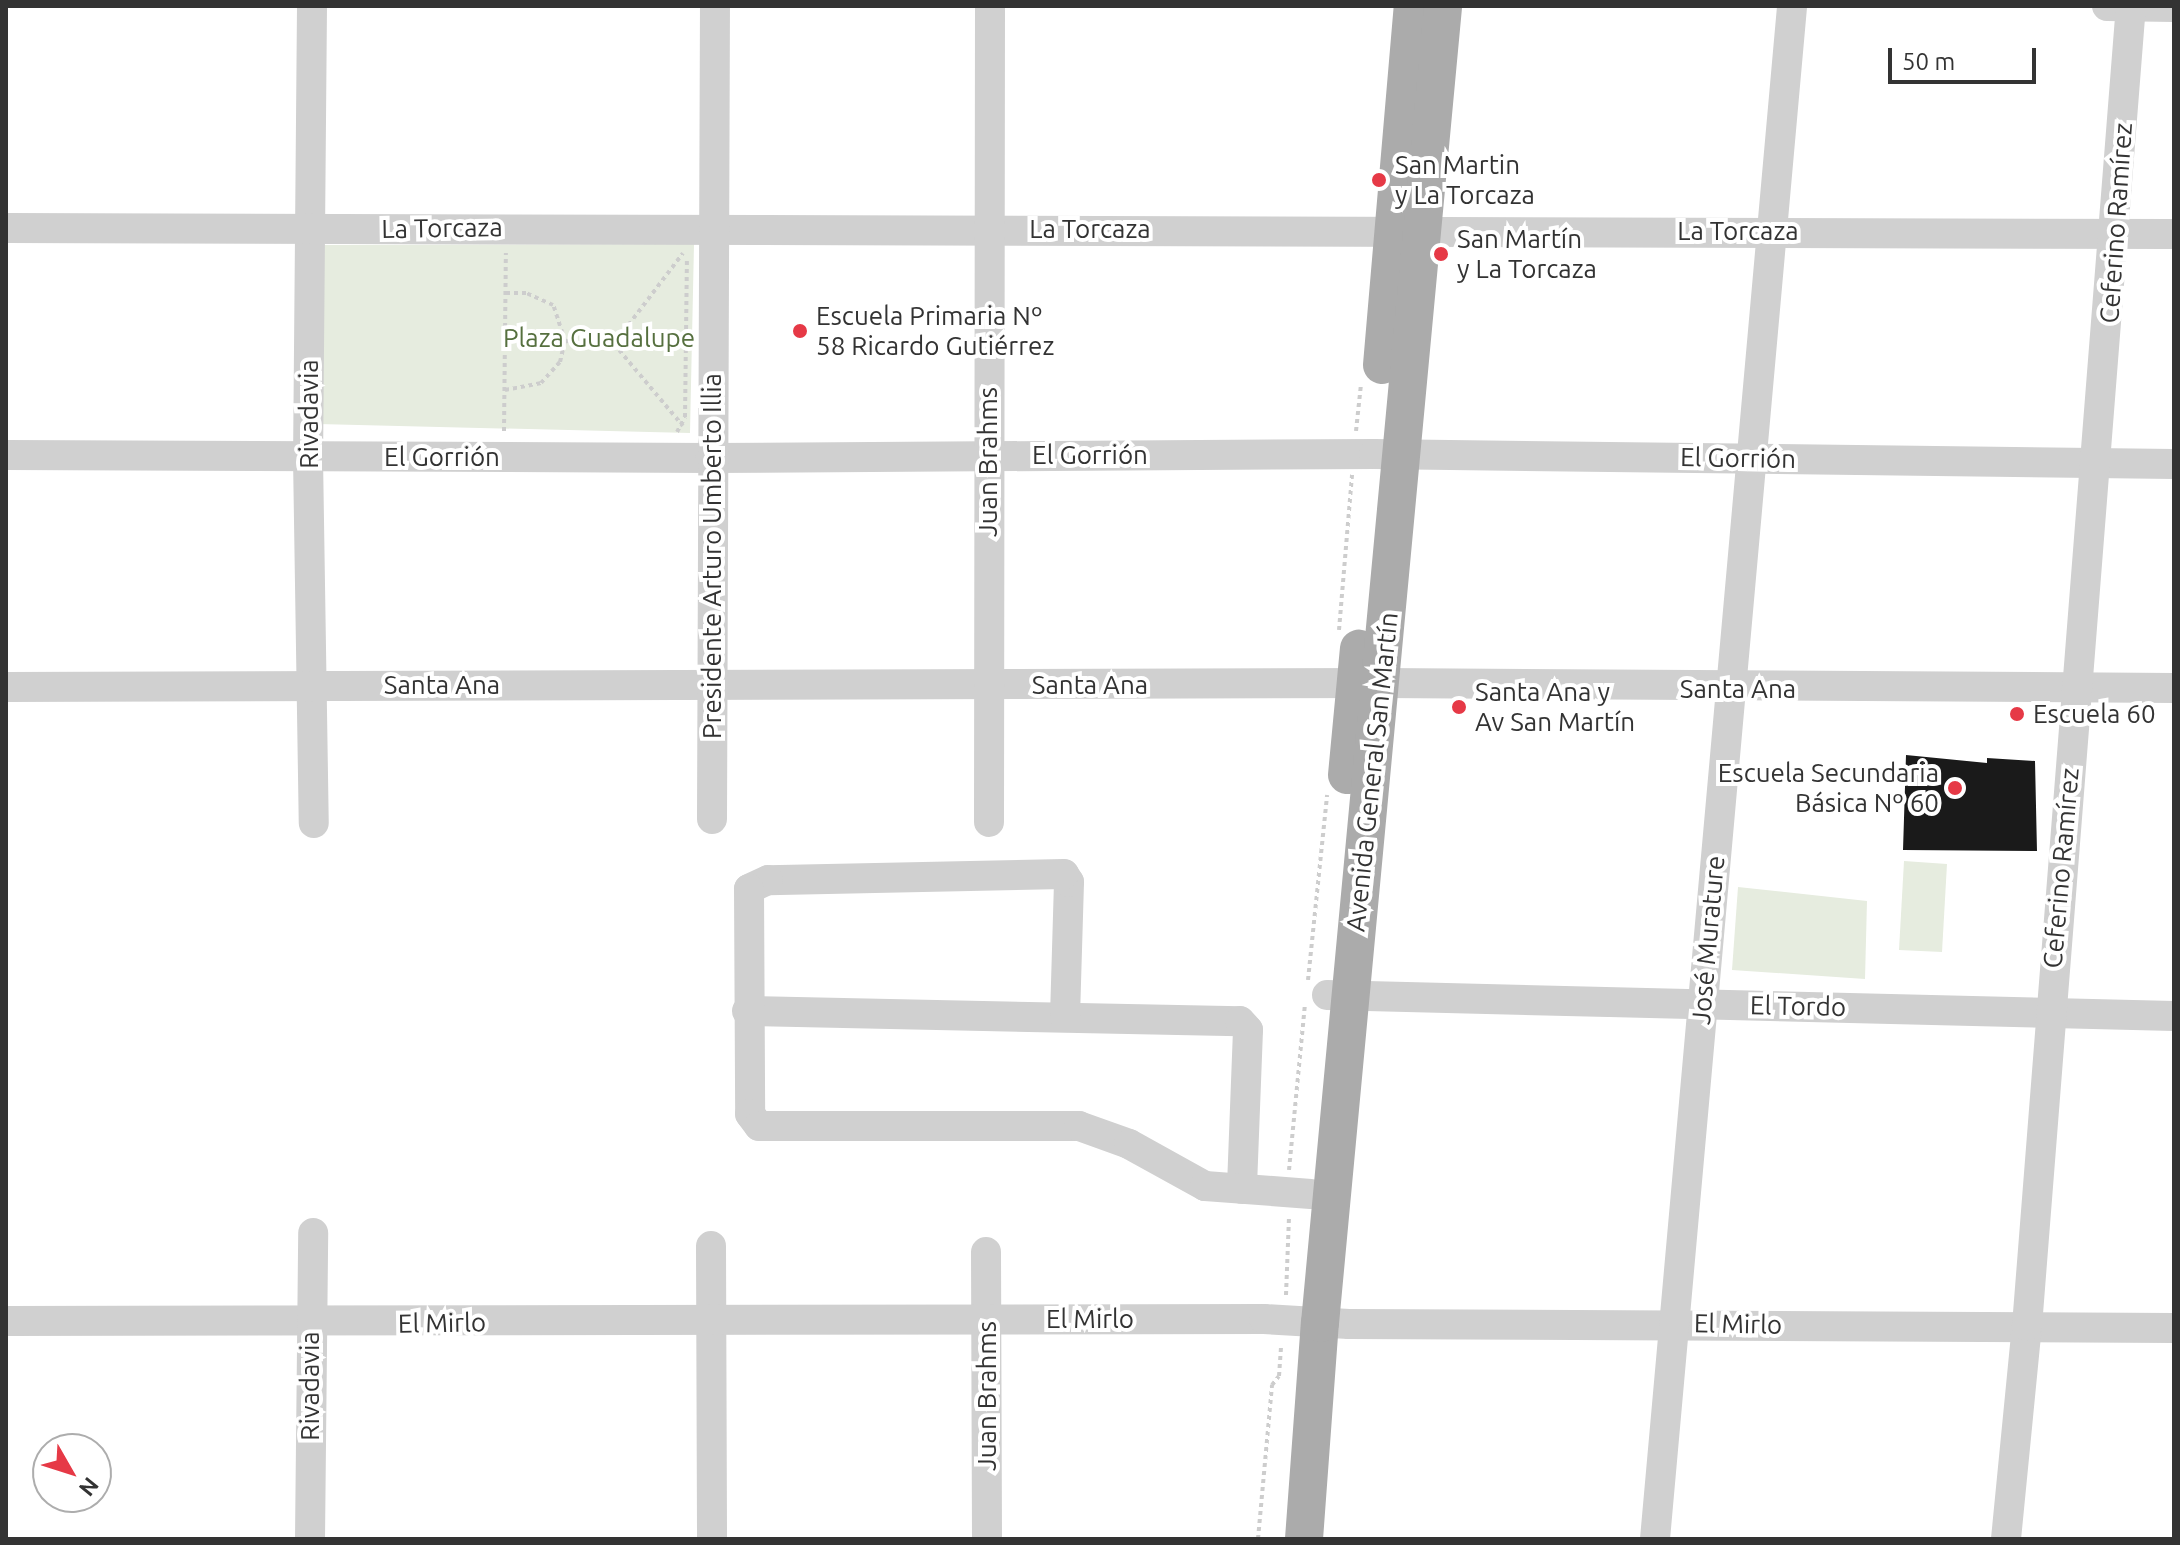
<!DOCTYPE html>
<meta charset="utf-8">
<style>
body{margin:0}
#map{position:relative;width:2180px;height:1545px;overflow:hidden;background:#fff;font-family:Ubuntu,sans-serif}
div>[style]{position:absolute}
[style*='--x']{left:calc(var(--x)*1px);top:calc(var(--y)*1px);width:calc(var(--w)*1px);rotate:calc(var(--a)*1deg)}
.green>*{inset:0;background:#e6ecdf}
.building>*{inset:0;background:#1a1a1a}
.path>*{height:4px;margin-top:-2px;transform-origin:0;background:repeating-linear-gradient(90deg,#cdcdcd 0 4px,transparent 0 8px)}
.minor>*{height:30px;margin:-15px;padding:0 15px;transform-origin:15px;border-radius:15px;background:#d0d0d0}
.major>*{height:38px;margin:-19px;padding:0 19px;transform-origin:19px;border-radius:19px;background:#ababab}
.dots>*{width:22px;height:22px;translate:-50% -50%;box-sizing:border-box;border:4px solid #fff;border-radius:50%}
span{translate:-50% -50%;white-space:nowrap;text-align:center;line-height:1.15;-webkit-text-stroke:8px #fff;paint-order:stroke}
.poi-label{font-size:26px;color:#333}
.left{translate:0 -50%;text-align:left}
.right{translate:-100% -50%;text-align:right}
.street-label{font-size:26px;color:#333}
.park-label{font-size:26px;color:#56703f}
.frame{position:absolute;inset:0;border:8px solid #333;pointer-events:none}
.north{position:absolute;left:32px;top:1433px;width:80px;height:80px;box-sizing:border-box;background:#fff;border:2px solid #adadad;border-radius:50%;rotate:129deg;font-size:22px;font-weight:700;line-height:32px;text-align:center;color:#333}
.north::after{content:'';display:block;margin:auto;width:28px;height:36px;background:#e63946;clip-path:polygon(50% 0,100% 100%,50% 72%,0 100%)}
.scale{position:absolute;left:1888px;top:48px;width:148px;height:36px;box-sizing:border-box;border:4px solid #333;border-top:0;padding-left:10px;font-size:24px;line-height:28px;white-space:nowrap;color:#333;-webkit-text-stroke:6px #fff;paint-order:stroke}
</style>
<div id="map">
<div class="green">
<div style="clip-path:polygon(694px 244px,690px 433px,318px 424px,321px 245px)"></div>
<div style="clip-path:polygon(1904px 861px,1947px 864px,1942px 952px,1899px 950px)"></div>
<div style="clip-path:polygon(1738px 887px,1867px 901px,1865px 979px,1732px 970px)"></div>
</div>
<div class="building">
<div style="clip-path:polygon(1906px 755px,1987px 763px,1987px 758px,2035px 761px,2037px 851px,1903px 850px)"></div>
</div>
<div class="path">
<div style="--x:565;--y:341;--w:49;--a:3.5"></div>
<div style="--x:614;--y:344;--w:107;--a:49.9"></div>
<div style="--x:614;--y:344;--w:114;--a:-52.8"></div>
<div style="--x:505;--y:390;--w:37;--a:-11"></div>
<div style="--x:541;--y:383;--w:28;--a:-48"></div>
<div style="--x:560;--y:362;--w:22;--a:-77"></div>
<div style="--x:565;--y:341;--w:38;--a:-108"></div>
<div style="--x:553;--y:305;--w:30;--a:-156"></div>
<div style="--x:526;--y:293;--w:20;--a:180"></div>
<div style="--x:504;--y:431;--w:178;--a:-89.4"></div>
<div style="--x:1356;--y:431;--w:47;--a:-83.9"></div>
<div style="--x:677;--y:432;--w:17;--a:-62"></div>
<div style="--x:685;--y:417;--w:157;--a:-89.3"></div>
<div style="--x:1339;--y:630;--w:156;--a:-85.2"></div>
<div style="--x:1308;--y:980;--w:186;--a:-84.1"></div>
<div style="--x:1289;--y:1170;--w:166;--a:-84.5"></div>
<div style="--x:1286;--y:1295;--w:77;--a:-87.8"></div>
<div style="--x:1258;--y:1539;--w:155;--a:-84.8"></div>
<div style="--x:1272;--y:1385;--w:11;--a:-52"></div>
<div style="--x:1279;--y:1376;--w:32;--a:-86"></div>
</div>
<div class="minor">
<div style="--x:312;--y:6;--w:451;--a:90.5"></div>
<div style="--x:308;--y:457;--w:366;--a:89.1"></div>
<div style="--x:2107;--y:6;--w:67;--a:0.9"></div>
<div style="--x:6;--y:228;--w:2168;--a:0.16"></div>
<div style="--x:6;--y:455;--w:704;--a:0.24"></div>
<div style="--x:710;--y:458;--w:664;--a:-0.35"></div>
<div style="--x:1374;--y:454;--w:800;--a:0.72"></div>
<div style="--x:6;--y:687;--w:1376;--a:-0.17"></div>
<div style="--x:1382;--y:683;--w:792;--a:0.36"></div>
<div style="--x:712;--y:819;--w:813;--a:-89.79"></div>
<div style="--x:989;--y:822;--w:816;--a:-89.93"></div>
<div style="--x:1327;--y:995;--w:847;--a:1.42"></div>
<div style="--x:747;--y:1011;--w:493;--a:1.2"></div>
<div style="--x:1240;--y:1021;--w:12;--a:48"></div>
<div style="--x:1248;--y:1030;--w:159;--a:92.2"></div>
<div style="--x:1065;--y:1017;--w:135;--a:-88.3"></div>
<div style="--x:1069;--y:882;--w:9;--a:-122"></div>
<div style="--x:1064;--y:874;--w:296;--a:178.8"></div>
<div style="--x:768;--y:880;--w:21;--a:155"></div>
<div style="--x:749;--y:889;--w:225;--a:89.7"></div>
<div style="--x:750;--y:1114;--w:15;--a:53"></div>
<div style="--x:759;--y:1126;--w:320;--a:0"></div>
<div style="--x:1079;--y:1126;--w:53;--a:19.8"></div>
<div style="--x:1129;--y:1144;--w:87;--a:28.9"></div>
<div style="--x:1205;--y:1186;--w:106;--a:4.3"></div>
<div style="--x:711;--y:1246;--w:293;--a:89.8"></div>
<div style="--x:986;--y:1252;--w:287;--a:89.8"></div>
<div style="--x:6;--y:1321;--w:1258;--a:-0.09"></div>
<div style="--x:1264;--y:1319;--w:85;--a:3.4"></div>
<div style="--x:1349;--y:1324;--w:825;--a:0.28"></div>
<div style="--x:310;--y:1539;--w:306;--a:-89.4"></div>
<div style="--x:1655;--y:1539;--w:1539;--a:-84.89"></div>
<div style="--x:2006;--y:1539;--w:214;--a:-84.4"></div>
<div style="--x:2027;--y:1326;--w:1324;--a:-85.5"></div>
</div>
<div class="major">
<div style="--x:1382;--y:365;--w:360;--a:-85.1"></div>
<div style="--x:1347;--y:775;--w:127;--a:-84.6"></div>
<div style="--x:1304;--y:1539;--w:217;--a:-85.8"></div>
<div style="--x:1320;--y:1323;--w:1323;--a:-84.66"></div>
</div>
<div class="dots">
<div style="left:1379px;top:180px;background:#e63946"></div>
<div style="left:1441px;top:254px;background:#e63946"></div>
<div style="left:800px;top:331px;background:#e63946"></div>
<div style="left:1459px;top:707px;background:#e63946"></div>
<div style="left:2017px;top:714px;background:#e63946"></div>
<div style="left:1955px;top:788px;background:#e63946"></div>
</div>
<div class="poi-label">
<span class="left" style="left:1395px;top:180px">San Martin<br>y La Torcaza</span>
<span class="left" style="left:1457px;top:254px">San Martín<br>y La Torcaza</span>
<span class="left" style="left:816px;top:331px">Escuela Primaria Nº<br>58 Ricardo Gutiérrez</span>
<span class="left" style="left:1475px;top:707px">Santa Ana y<br>Av San Martín</span>
<span class="left" style="left:2033px;top:714px">Escuela 60</span>
<span class="right" style="left:1939px;top:788px">Escuela Secundaria<br>Básica Nº 60</span>
</div>
<div class="street-label">
<span style="left:2116px;top:223px;rotate:-86deg">Ceferino Ramírez</span>
<span style="left:442px;top:228px;rotate:-1deg">La Torcaza</span>
<span style="left:1090px;top:229px">La Torcaza</span>
<span style="left:1738px;top:231px">La Torcaza</span>
<span style="left:309px;top:414px;rotate:-90deg">Rivadavia</span>
<span style="left:1090px;top:455px">El Gorrión</span>
<span style="left:442px;top:457px">El Gorrión</span>
<span style="left:1738px;top:458px;rotate:1deg">El Gorrión</span>
<span style="left:988px;top:462px;rotate:-90deg">Juan Brahms</span>
<span style="left:712px;top:556px;rotate:-90deg">Presidente Arturo Umberto Illia</span>
<span style="left:442px;top:685px">Santa Ana</span>
<span style="left:1090px;top:685px">Santa Ana</span>
<span style="left:1738px;top:689px">Santa Ana</span>
<span style="left:1372px;top:772px;rotate:-84deg">Avenida General San Martín</span>
<span style="left:2061px;top:868px;rotate:-85deg">Ceferino Ramírez</span>
<span style="left:1708px;top:940px;rotate:-85deg">José Murature</span>
<span style="left:1798px;top:1006px;rotate:1deg">El Tordo</span>
<span style="left:1090px;top:1319px">El Mirlo</span>
<span style="left:442px;top:1323px;rotate:-1deg">El Mirlo</span>
<span style="left:1738px;top:1324px;rotate:1deg">El Mirlo</span>
<span style="left:310px;top:1386px;rotate:-90deg">Rivadavia</span>
<span style="left:987px;top:1396px;rotate:-90deg">Juan Brahms</span>
</div>
<div class="park-label">
<span style="left:599px;top:338px">Plaza Guadalupe</span>
</div>
<div class="frame"></div>
<div class="north">N</div>
<div class="scale">50 m</div>
</div>
